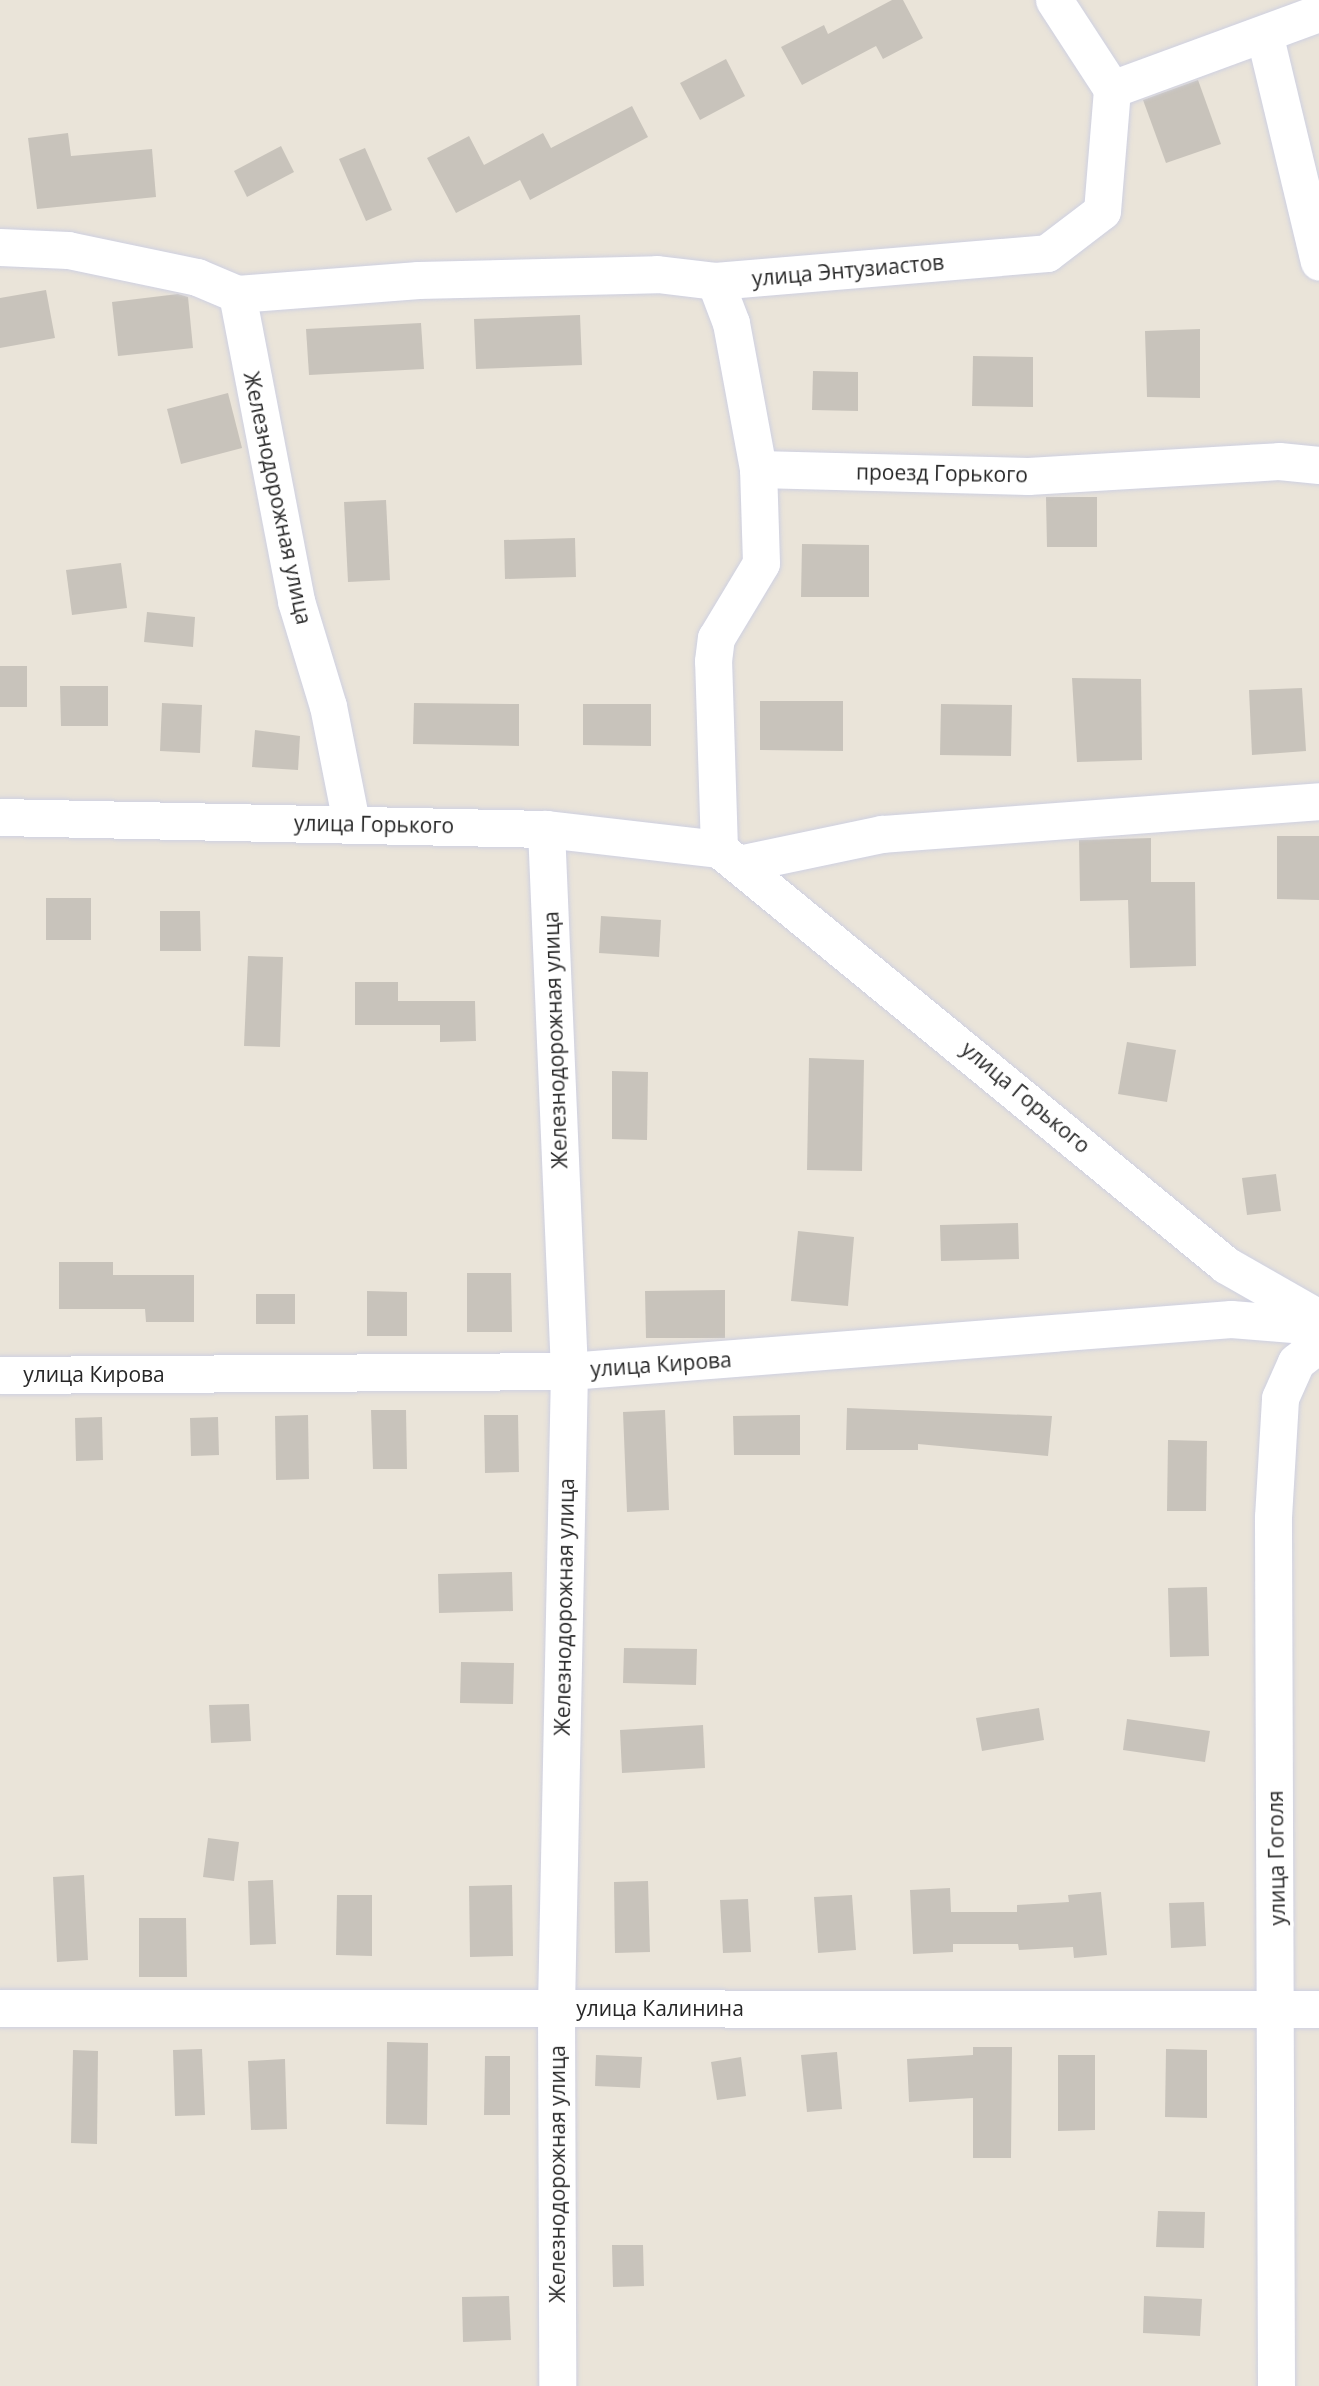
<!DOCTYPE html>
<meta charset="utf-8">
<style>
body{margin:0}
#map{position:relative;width:1319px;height:2386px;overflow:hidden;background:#eae4d9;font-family:"Open Sans",sans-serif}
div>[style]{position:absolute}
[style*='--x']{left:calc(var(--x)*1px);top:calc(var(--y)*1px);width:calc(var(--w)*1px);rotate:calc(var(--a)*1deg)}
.building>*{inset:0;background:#c8c3bb}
.roads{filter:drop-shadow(0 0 2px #ced0e1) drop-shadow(0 0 2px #ced0e1)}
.minor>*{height:37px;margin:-18.5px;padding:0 18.5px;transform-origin:18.5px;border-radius:18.5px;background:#fff}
span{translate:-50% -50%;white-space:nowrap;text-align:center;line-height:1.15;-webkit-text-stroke:7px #fff;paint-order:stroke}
.street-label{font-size:21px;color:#272727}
</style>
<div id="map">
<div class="building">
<div style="clip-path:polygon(892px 0,903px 0,923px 38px,883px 59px,876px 46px,802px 85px,781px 47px,824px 25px,828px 34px)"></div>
<div style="clip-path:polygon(726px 59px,745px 96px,700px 120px,680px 83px)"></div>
<div style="clip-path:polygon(1198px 80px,1221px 144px,1166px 163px,1143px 100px)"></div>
<div style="clip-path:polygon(632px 106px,648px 137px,530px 200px,520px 180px,456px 213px,427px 158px,469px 136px,484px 165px,543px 133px,551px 148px)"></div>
<div style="clip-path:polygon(68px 133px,71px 156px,152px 149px,156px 197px,37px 209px,28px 138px)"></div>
<div style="clip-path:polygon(281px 146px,294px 172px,247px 197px,234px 171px)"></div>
<div style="clip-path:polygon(365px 148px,392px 210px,366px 221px,339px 159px)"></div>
<div style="clip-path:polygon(46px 290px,55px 338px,0 348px,0 298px)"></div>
<div style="clip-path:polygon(178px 294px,188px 297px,193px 348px,118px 356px,112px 302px)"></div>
<div style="clip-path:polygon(580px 315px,582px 365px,476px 369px,474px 319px)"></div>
<div style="clip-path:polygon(421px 323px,424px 369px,309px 375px,306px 329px)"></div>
<div style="clip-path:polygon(1200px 329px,1200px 398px,1147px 397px,1145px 331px)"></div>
<div style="clip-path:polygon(973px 356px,1033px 357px,1033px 407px,972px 406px)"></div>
<div style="clip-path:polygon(813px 371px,858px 372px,858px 411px,812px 410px)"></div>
<div style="clip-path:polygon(228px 393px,242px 448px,181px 464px,167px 409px)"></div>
<div style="clip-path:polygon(1046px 497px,1097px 497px,1097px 547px,1047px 547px)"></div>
<div style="clip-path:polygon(386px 500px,390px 580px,348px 582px,344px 502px)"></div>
<div style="clip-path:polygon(575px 538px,576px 577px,505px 579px,504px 540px)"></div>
<div style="clip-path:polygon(802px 544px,869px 545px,869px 597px,801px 597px)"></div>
<div style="clip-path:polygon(121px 563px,127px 608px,72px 615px,66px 570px)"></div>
<div style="clip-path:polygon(147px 612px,195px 617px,193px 647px,144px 642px)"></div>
<div style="clip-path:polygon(0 666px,27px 666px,27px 707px,0 707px)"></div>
<div style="clip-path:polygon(1072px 678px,1141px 679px,1142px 760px,1077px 762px)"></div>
<div style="clip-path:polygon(60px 686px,108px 686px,108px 726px,61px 726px)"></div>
<div style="clip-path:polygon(1302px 688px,1306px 751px,1252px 755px,1249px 690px)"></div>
<div style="clip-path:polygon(760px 701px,843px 701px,843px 751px,760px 750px)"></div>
<div style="clip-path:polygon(162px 703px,202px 705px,200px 753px,160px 751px)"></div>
<div style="clip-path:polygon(414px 703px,519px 704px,519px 746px,413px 744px)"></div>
<div style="clip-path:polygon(583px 704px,651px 704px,651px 746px,583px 745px)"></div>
<div style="clip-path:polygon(941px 704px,1012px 705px,1011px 756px,940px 755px)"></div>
<div style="clip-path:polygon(255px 730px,300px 736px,298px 770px,252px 767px)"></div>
<div style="clip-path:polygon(1277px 836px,1319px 836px,1319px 900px,1277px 899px)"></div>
<div style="clip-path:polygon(1151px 838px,1151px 882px,1195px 882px,1196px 966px,1130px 968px,1128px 900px,1080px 901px,1079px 840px)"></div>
<div style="clip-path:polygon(46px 898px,91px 898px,91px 940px,46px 940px)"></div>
<div style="clip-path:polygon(160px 911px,200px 911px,201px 951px,160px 951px)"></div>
<div style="clip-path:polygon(601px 916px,661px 920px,659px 957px,599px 953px)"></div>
<div style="clip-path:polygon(248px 956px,283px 957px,280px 1047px,244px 1046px)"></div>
<div style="clip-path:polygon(355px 982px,398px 982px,398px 1001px,475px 1001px,476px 1041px,440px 1042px,440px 1025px,355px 1025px)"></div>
<div style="clip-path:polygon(1127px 1042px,1176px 1050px,1167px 1102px,1118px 1094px)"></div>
<div style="clip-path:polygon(809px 1058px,864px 1060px,862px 1171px,807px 1170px)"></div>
<div style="clip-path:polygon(612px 1071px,648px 1072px,647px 1140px,612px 1139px)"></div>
<div style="clip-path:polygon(1276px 1174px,1281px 1211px,1247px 1215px,1242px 1178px)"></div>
<div style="clip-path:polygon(1018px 1223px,1019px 1259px,941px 1261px,940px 1225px)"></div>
<div style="clip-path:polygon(798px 1231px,854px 1237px,848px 1306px,791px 1301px)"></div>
<div style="clip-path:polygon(59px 1262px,113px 1262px,113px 1275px,194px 1275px,194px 1322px,146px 1322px,145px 1309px,59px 1309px)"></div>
<div style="clip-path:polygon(467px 1273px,511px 1273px,512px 1332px,467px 1332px)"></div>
<div style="clip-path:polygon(725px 1290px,725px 1338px,646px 1338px,645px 1291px)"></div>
<div style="clip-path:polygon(367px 1291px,407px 1292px,407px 1336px,367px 1336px)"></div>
<div style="clip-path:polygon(256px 1294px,295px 1294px,295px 1324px,256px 1324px)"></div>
<div style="clip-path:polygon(847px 1408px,1052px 1416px,1048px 1456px,918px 1444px,918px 1450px,846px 1450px)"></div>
<div style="clip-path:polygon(371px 1410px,406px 1410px,407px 1469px,373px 1469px)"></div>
<div style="clip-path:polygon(665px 1410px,669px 1510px,627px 1512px,623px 1412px)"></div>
<div style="clip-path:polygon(308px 1415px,309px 1479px,276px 1480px,275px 1416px)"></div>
<div style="clip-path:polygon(484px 1415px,518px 1415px,519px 1472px,485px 1473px)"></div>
<div style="clip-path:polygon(800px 1415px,800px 1455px,734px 1455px,733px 1416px)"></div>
<div style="clip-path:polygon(102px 1417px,103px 1460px,76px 1461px,75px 1418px)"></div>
<div style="clip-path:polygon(218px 1417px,219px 1455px,191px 1456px,190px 1418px)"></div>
<div style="clip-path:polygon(1168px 1440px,1207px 1441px,1206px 1511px,1167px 1511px)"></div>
<div style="clip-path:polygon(512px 1572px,513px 1611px,439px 1613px,438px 1574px)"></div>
<div style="clip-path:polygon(1207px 1587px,1209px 1656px,1170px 1657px,1168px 1588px)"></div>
<div style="clip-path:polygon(624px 1648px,697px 1649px,696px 1685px,623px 1683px)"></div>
<div style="clip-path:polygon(461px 1662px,514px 1663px,513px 1704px,460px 1703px)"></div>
<div style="clip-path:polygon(249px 1704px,251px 1741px,211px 1743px,209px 1705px)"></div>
<div style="clip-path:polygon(1039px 1708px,1044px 1740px,982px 1751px,976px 1718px)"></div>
<div style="clip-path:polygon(1127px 1719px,1210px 1731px,1205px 1762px,1123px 1750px)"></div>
<div style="clip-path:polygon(703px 1725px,705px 1768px,622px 1773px,620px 1730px)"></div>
<div style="clip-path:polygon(208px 1838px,239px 1842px,234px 1881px,203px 1877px)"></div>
<div style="clip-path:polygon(84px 1875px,88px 1960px,57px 1962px,53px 1877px)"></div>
<div style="clip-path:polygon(273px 1880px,276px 1944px,250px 1945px,248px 1881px)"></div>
<div style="clip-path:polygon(648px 1881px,650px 1952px,615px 1953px,614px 1882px)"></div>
<div style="clip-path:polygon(512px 1885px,513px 1956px,470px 1957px,469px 1886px)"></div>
<div style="clip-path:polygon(950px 1888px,951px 1912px,1017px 1912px,1017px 1905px,1069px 1902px,1068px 1895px,1101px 1892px,1107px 1955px,1074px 1958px,1073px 1947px,1019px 1950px,1018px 1944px,953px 1944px,953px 1952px,913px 1954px,910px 1890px)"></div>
<div style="clip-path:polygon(337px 1895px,372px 1895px,372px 1956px,336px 1955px)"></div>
<div style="clip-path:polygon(852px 1895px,856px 1950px,818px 1953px,814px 1897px)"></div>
<div style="clip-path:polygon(748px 1899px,751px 1952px,723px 1953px,720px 1900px)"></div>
<div style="clip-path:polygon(1204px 1902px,1206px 1946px,1171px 1948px,1169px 1903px)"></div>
<div style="clip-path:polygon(139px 1918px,186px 1918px,187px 1977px,139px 1977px)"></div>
<div style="clip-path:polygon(387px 2042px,428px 2043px,427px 2125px,386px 2124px)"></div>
<div style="clip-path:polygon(973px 2047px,1012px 2047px,1011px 2158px,973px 2158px,973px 2098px,909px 2102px,907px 2059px,973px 2055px)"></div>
<div style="clip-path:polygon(202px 2049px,205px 2115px,175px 2116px,173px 2050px)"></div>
<div style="clip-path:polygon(1166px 2049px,1207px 2050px,1207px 2118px,1165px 2117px)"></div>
<div style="clip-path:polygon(73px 2050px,98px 2051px,97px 2144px,71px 2143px)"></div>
<div style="clip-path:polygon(837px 2052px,842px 2109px,807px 2112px,801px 2055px)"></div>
<div style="clip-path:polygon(596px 2055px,642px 2057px,640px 2088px,595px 2086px)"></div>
<div style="clip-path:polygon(1058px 2055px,1095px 2055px,1095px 2130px,1058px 2131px)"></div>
<div style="clip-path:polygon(485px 2056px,510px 2056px,510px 2115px,484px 2115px)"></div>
<div style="clip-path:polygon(741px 2057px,746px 2096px,717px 2100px,711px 2062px)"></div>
<div style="clip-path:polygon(285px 2059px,287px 2129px,251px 2130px,248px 2061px)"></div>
<div style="clip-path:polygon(1158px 2211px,1205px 2212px,1204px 2248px,1156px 2247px)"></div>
<div style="clip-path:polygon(612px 2245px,643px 2245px,644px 2286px,613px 2287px)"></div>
<div style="clip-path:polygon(509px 2296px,511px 2340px,463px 2342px,462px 2297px)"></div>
<div style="clip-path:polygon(1144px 2296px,1202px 2299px,1200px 2336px,1143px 2333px)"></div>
</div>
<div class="roads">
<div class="minor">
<div style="--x:1054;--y:0;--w:106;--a:56.9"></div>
<div style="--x:1265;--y:37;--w:231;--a:76.5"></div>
<div style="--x:0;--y:247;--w:68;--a:2.5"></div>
<div style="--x:68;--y:250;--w:132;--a:11.8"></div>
<div style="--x:197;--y:277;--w:43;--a:23"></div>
<div style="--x:237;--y:294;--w:182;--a:-4.4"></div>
<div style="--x:418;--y:280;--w:239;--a:-1.4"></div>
<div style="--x:657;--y:274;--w:58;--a:6.9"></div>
<div style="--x:715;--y:281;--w:333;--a:-4.8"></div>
<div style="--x:1047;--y:253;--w:69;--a:-37.4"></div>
<div style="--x:1102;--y:211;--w:122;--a:-85.3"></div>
<div style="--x:1112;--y:89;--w:221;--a:-20.2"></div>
<div style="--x:715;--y:281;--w:45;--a:69.1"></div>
<div style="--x:731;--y:323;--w:148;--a:79.5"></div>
<div style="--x:758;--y:469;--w:270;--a:1.5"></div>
<div style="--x:1028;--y:476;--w:251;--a:-3.4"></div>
<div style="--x:1279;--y:461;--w:40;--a:5.7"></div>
<div style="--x:237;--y:294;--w:313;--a:79.1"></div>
<div style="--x:296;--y:601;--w:110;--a:73.1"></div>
<div style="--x:328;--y:706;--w:118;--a:78.8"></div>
<div style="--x:0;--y:817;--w:546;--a:1.26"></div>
<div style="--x:546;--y:829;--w:174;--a:6.6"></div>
<div style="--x:719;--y:849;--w:656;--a:39.37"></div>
<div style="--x:1226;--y:1265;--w:107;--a:29.7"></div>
<div style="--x:546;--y:829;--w:542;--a:87.57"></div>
<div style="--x:569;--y:1371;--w:636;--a:91.17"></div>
<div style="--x:556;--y:2007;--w:379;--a:89.8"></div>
<div style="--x:719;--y:849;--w:188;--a:-91.8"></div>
<div style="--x:713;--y:661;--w:23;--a:-83"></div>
<div style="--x:716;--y:638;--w:87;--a:-59"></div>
<div style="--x:761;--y:563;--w:94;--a:-91.8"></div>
<div style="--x:743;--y:863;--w:142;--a:-11.8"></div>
<div style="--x:882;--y:834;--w:438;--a:-4.3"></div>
<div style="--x:0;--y:1375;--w:569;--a:-0.4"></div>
<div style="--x:569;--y:1371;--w:664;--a:-4.49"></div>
<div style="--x:1231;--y:1319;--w:87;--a:4.6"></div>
<div style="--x:0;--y:2008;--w:1319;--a:0.04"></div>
<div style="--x:1276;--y:2386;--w:869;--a:-90.2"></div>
<div style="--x:1273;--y:1517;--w:119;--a:-86.6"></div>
<div style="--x:1280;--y:1398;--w:39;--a:-66"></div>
<div style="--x:1296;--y:1362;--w:29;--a:-38"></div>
</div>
</div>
<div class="street-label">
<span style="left:848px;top:270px;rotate:-5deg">улица Энтузиастов</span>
<span style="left:942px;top:473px;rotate:1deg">проезд Горького</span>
<span style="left:278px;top:498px;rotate:78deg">Железнодорожная улица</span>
<span style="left:374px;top:824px;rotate:1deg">улица Горького</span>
<span style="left:555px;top:1040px;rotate:-92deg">Железнодорожная улица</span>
<span style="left:1026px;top:1097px;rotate:40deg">улица Горького</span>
<span style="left:661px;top:1364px;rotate:-4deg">улица Кирова</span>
<span style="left:94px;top:1374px">улица Кирова</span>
<span style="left:564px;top:1607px;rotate:-89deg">Железнодорожная улица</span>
<span style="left:1276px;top:1858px;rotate:-91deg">улица Гоголя</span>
<span style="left:660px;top:2008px">улица Калинина</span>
<span style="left:557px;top:2174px;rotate:-90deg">Железнодорожная улица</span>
</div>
</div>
